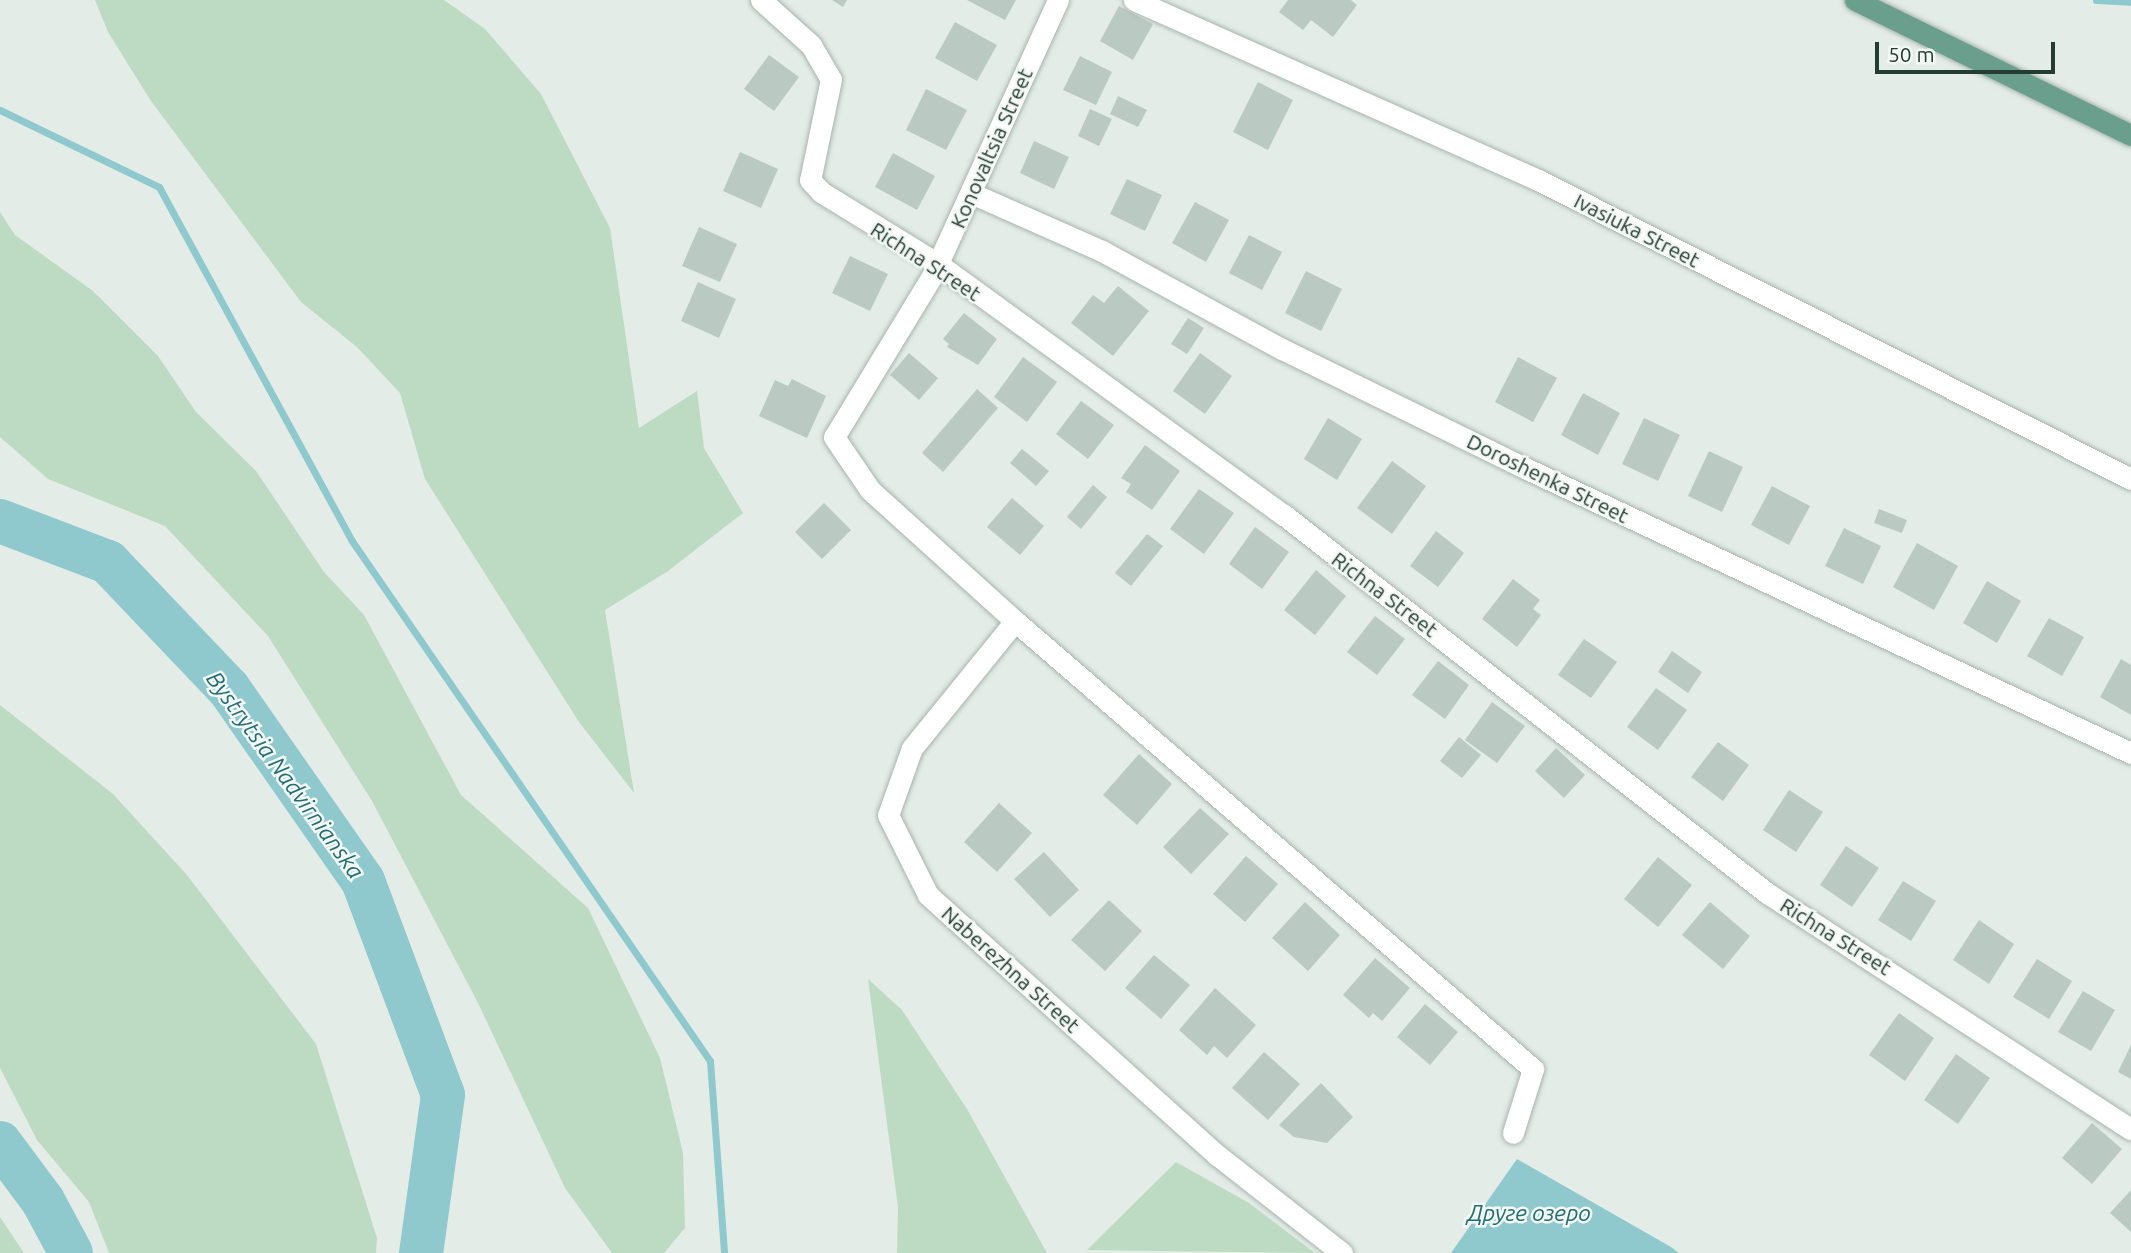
<!DOCTYPE html>
<meta charset="utf-8">
<style>
body{margin:0}
#map{position:relative;width:2131px;height:1253px;overflow:hidden;background:#e3ece7;font-family:Ubuntu,sans-serif}
div>[style]{position:absolute}
[style*='--x']{left:calc(var(--x)*1px);top:calc(var(--y)*1px);width:calc(var(--w)*1px);rotate:calc(var(--a)*1deg)}
.green>*{inset:0;background:#bddbc3}
.water>*{inset:0;background:#8fc9cd}
.stream>*{height:7px;margin:-3.5px;padding:0 3.5px;transform-origin:3.5px;border-radius:3.5px;background:#8fc9cd}
.river>*{height:44px;margin:-22px;padding:0 22px;transform-origin:22px;border-radius:22px;background:#8fc9cd}
.building>*{inset:0;background:#bbc9c3}
.roads{filter:drop-shadow(0 0 2px #a6b4ad) drop-shadow(0 0 2px #a6b4ad)}
.minor>*{height:21px;margin:-10.5px;padding:0 10.5px;transform-origin:10.5px;border-radius:10.5px;background:#fff}
.major>*{height:21px;margin:-10.5px;padding:0 10.5px;transform-origin:10.5px;border-radius:10.5px;background:#6a9e8d}
span{translate:-50% -50%;white-space:nowrap;text-align:center;line-height:1.15;-webkit-text-stroke:5px #f3f8f5;paint-order:stroke}
.street-label{font-size:21px;color:#243c33}
.water-label{font-size:23px;color:#226d74;font-style:italic}
.scale{position:absolute;left:1875px;top:42px;width:180px;height:32px;box-sizing:border-box;border:4px solid #243c33;border-top:0;padding-left:9px;font-size:21px;line-height:24px;white-space:nowrap;color:#243c33;-webkit-text-stroke:5px #f3f8f5;paint-order:stroke}
</style>
<div id="map">
<div class="green">
<div style="clip-path:polygon(95px 0,444px 0,485px 29px,541px 94px,610px 228px,639px 428px,697px 391px,704px 448px,743px 513px,668px 571px,605px 610px,634px 793px,579px 722px,425px 479px,400px 393px,358px 348px,301px 302px,151px 101px,108px 32px)"></div>
<div style="clip-path:polygon(0 212px,15px 235px,93px 291px,158px 356px,196px 412px,256px 471px,324px 572px,364px 615px,461px 795px,588px 908px,660px 1058px,683px 1153px,685px 1228px,664px 1253px,612px 1253px,565px 1188px,478px 1003px,372px 801px,268px 636px,165px 526px,48px 479px,0 437px)"></div>
<div style="clip-path:polygon(0 705px,113px 794px,187px 875px,316px 1044px,377px 1238px,376px 1253px,109px 1253px,89px 1202px,37px 1140px,0 1068px)"></div>
<div style="clip-path:polygon(868px 979px,902px 1010px,967px 1109px,1047px 1253px,897px 1253px,898px 1207px)"></div>
<div style="clip-path:polygon(1176px 1162px,1249px 1203px,1315px 1253px,1087px 1250px)"></div>
<div style="clip-path:polygon(0 1217px,24px 1253px,0 1253px)"></div>
</div>
<div class="water">
<div style="clip-path:polygon(1517px 1159px,1671px 1247px,1679px 1253px,1451px 1253px)"></div>
</div>
<div class="stream">
<div style="--x:2096;--y:0;--w:35;--a:3"></div>
<div style="--x:0;--y:110;--w:177;--a:25.8"></div>
<div style="--x:159;--y:187;--w:403;--a:61.4"></div>
<div style="--x:352;--y:541;--w:631;--a:55.45"></div>
<div style="--x:710;--y:1061;--w:193;--a:85.8"></div>
</div>
<div class="river">
<div style="--x:0;--y:521;--w:116;--a:20.8"></div>
<div style="--x:108;--y:562;--w:175;--a:46.4"></div>
<div style="--x:229;--y:689;--w:234;--a:55.1"></div>
<div style="--x:363;--y:881;--w:228;--a:69.5"></div>
<div style="--x:443;--y:1095;--w:160;--a:97.9"></div>
<div style="--x:0;--y:1143;--w:72;--a:53.4"></div>
<div style="--x:43;--y:1201;--w:59;--a:61.7"></div>
</div>
<div class="building">
<div style="clip-path:polygon(832px 0,847px 0,843px 7px)"></div>
<div style="clip-path:polygon(967px 0,1016px 0,1005px 20px)"></div>
<div style="clip-path:polygon(1288px 0,1351px 0,1357px 5px,1333px 37px,1311px 20px,1303px 30px,1279px 12px)"></div>
<div style="clip-path:polygon(1119px 6px,1153px 24px,1133px 60px,1100px 41px)"></div>
<div style="clip-path:polygon(955px 22px,997px 45px,977px 81px,935px 58px)"></div>
<div style="clip-path:polygon(769px 55px,799px 77px,774px 111px,744px 89px)"></div>
<div style="clip-path:polygon(1080px 56px,1112px 72px,1096px 105px,1063px 90px)"></div>
<div style="clip-path:polygon(1258px 82px,1293px 100px,1268px 150px,1233px 132px)"></div>
<div style="clip-path:polygon(926px 89px,967px 110px,946px 150px,906px 130px)"></div>
<div style="clip-path:polygon(1118px 96px,1147px 110px,1138px 127px,1110px 114px)"></div>
<div style="clip-path:polygon(1090px 109px,1112px 119px,1099px 146px,1078px 136px)"></div>
<div style="clip-path:polygon(1034px 141px,1069px 157px,1054px 189px,1020px 173px)"></div>
<div style="clip-path:polygon(740px 152px,778px 169px,761px 208px,723px 191px)"></div>
<div style="clip-path:polygon(893px 153px,935px 176px,917px 210px,875px 187px)"></div>
<div style="clip-path:polygon(1127px 179px,1162px 195px,1145px 231px,1110px 214px)"></div>
<div style="clip-path:polygon(1195px 202px,1229px 220px,1206px 262px,1172px 243px)"></div>
<div style="clip-path:polygon(699px 227px,737px 244px,720px 282px,682px 266px)"></div>
<div style="clip-path:polygon(1249px 235px,1282px 252px,1262px 290px,1229px 273px)"></div>
<div style="clip-path:polygon(850px 256px,888px 274px,870px 311px,832px 293px)"></div>
<div style="clip-path:polygon(1306px 271px,1342px 289px,1321px 331px,1285px 313px)"></div>
<div style="clip-path:polygon(698px 282px,736px 299px,719px 338px,681px 321px)"></div>
<div style="clip-path:polygon(1118px 286px,1149px 311px,1113px 356px,1071px 323px,1093px 295px,1104px 303px)"></div>
<div style="clip-path:polygon(964px 313px,997px 339px,978px 365px,947px 347px,949px 344px,943px 339px)"></div>
<div style="clip-path:polygon(1188px 318px,1204px 328px,1187px 354px,1171px 344px)"></div>
<div style="clip-path:polygon(909px 353px,938px 378px,919px 400px,890px 375px)"></div>
<div style="clip-path:polygon(1200px 353px,1232px 376px,1205px 414px,1173px 391px)"></div>
<div style="clip-path:polygon(1023px 357px,1057px 382px,1027px 422px,994px 397px)"></div>
<div style="clip-path:polygon(1518px 357px,1557px 378px,1533px 422px,1495px 402px)"></div>
<div style="clip-path:polygon(792px 379px,826px 396px,807px 438px,759px 416px,775px 380px,788px 386px)"></div>
<div style="clip-path:polygon(977px 389px,998px 408px,943px 472px,922px 453px)"></div>
<div style="clip-path:polygon(1583px 393px,1620px 413px,1598px 455px,1561px 435px)"></div>
<div style="clip-path:polygon(1081px 401px,1114px 425px,1088px 459px,1056px 434px)"></div>
<div style="clip-path:polygon(1328px 418px,1362px 439px,1337px 480px,1304px 459px)"></div>
<div style="clip-path:polygon(1644px 418px,1680px 435px,1658px 481px,1622px 464px)"></div>
<div style="clip-path:polygon(1145px 445px,1180px 471px,1152px 510px,1126px 492px,1131px 484px,1121px 478px)"></div>
<div style="clip-path:polygon(1022px 449px,1049px 471px,1036px 486px,1010px 463px)"></div>
<div style="clip-path:polygon(1709px 451px,1743px 467px,1722px 512px,1688px 496px)"></div>
<div style="clip-path:polygon(1392px 461px,1426px 486px,1392px 534px,1357px 508px)"></div>
<div style="clip-path:polygon(1093px 485px,1107px 497px,1081px 529px,1067px 517px)"></div>
<div style="clip-path:polygon(1772px 486px,1810px 506px,1789px 545px,1751px 525px)"></div>
<div style="clip-path:polygon(1199px 489px,1234px 513px,1204px 554px,1170px 529px)"></div>
<div style="clip-path:polygon(1012px 498px,1044px 526px,1020px 555px,987px 527px)"></div>
<div style="clip-path:polygon(824px 503px,851px 530px,822px 559px,795px 532px)"></div>
<div style="clip-path:polygon(1879px 509px,1907px 520px,1902px 533px,1874px 523px)"></div>
<div style="clip-path:polygon(1255px 527px,1289px 552px,1262px 589px,1229px 564px)"></div>
<div style="clip-path:polygon(1844px 528px,1881px 546px,1863px 584px,1825px 566px)"></div>
<div style="clip-path:polygon(1436px 531px,1464px 553px,1438px 587px,1410px 566px)"></div>
<div style="clip-path:polygon(1147px 534px,1163px 546px,1131px 586px,1115px 573px)"></div>
<div style="clip-path:polygon(1917px 543px,1958px 566px,1934px 610px,1893px 587px)"></div>
<div style="clip-path:polygon(1316px 570px,1346px 596px,1315px 635px,1284px 610px)"></div>
<div style="clip-path:polygon(1513px 579px,1540px 600px,1533px 609px,1541px 615px,1517px 647px,1482px 619px)"></div>
<div style="clip-path:polygon(1987px 581px,2021px 601px,1997px 643px,1963px 623px)"></div>
<div style="clip-path:polygon(1375px 616px,1405px 639px,1377px 675px,1347px 652px)"></div>
<div style="clip-path:polygon(2049px 618px,2084px 637px,2062px 676px,2027px 656px)"></div>
<div style="clip-path:polygon(1584px 639px,1617px 662px,1591px 698px,1558px 675px)"></div>
<div style="clip-path:polygon(1672px 651px,1702px 672px,1688px 693px,1658px 672px)"></div>
<div style="clip-path:polygon(2121px 659px,2131px 665px,2131px 715px,2100px 697px)"></div>
<div style="clip-path:polygon(1438px 661px,1469px 685px,1445px 719px,1412px 695px)"></div>
<div style="clip-path:polygon(1656px 688px,1687px 710px,1658px 750px,1627px 727px)"></div>
<div style="clip-path:polygon(1492px 702px,1525px 726px,1497px 763px,1465px 740px)"></div>
<div style="clip-path:polygon(1459px 737px,1481px 755px,1462px 778px,1440px 761px)"></div>
<div style="clip-path:polygon(1718px 742px,1749px 765px,1723px 801px,1691px 777px)"></div>
<div style="clip-path:polygon(1556px 748px,1585px 775px,1564px 798px,1535px 771px)"></div>
<div style="clip-path:polygon(1139px 754px,1172px 784px,1137px 825px,1103px 795px)"></div>
<div style="clip-path:polygon(1789px 790px,1823px 812px,1796px 852px,1763px 830px)"></div>
<div style="clip-path:polygon(999px 803px,1032px 833px,997px 872px,964px 842px)"></div>
<div style="clip-path:polygon(1200px 808px,1229px 834px,1191px 874px,1163px 847px)"></div>
<div style="clip-path:polygon(1846px 846px,1879px 868px,1852px 907px,1820px 885px)"></div>
<div style="clip-path:polygon(1044px 852px,1079px 890px,1050px 917px,1014px 879px)"></div>
<div style="clip-path:polygon(1246px 856px,1278px 884px,1245px 922px,1213px 894px)"></div>
<div style="clip-path:polygon(1658px 857px,1692px 885px,1658px 927px,1624px 899px)"></div>
<div style="clip-path:polygon(1903px 881px,1936px 901px,1911px 941px,1878px 920px)"></div>
<div style="clip-path:polygon(1109px 900px,1142px 931px,1105px 971px,1071px 940px)"></div>
<div style="clip-path:polygon(1305px 902px,1340px 935px,1308px 971px,1272px 938px)"></div>
<div style="clip-path:polygon(1710px 902px,1750px 936px,1723px 969px,1682px 935px)"></div>
<div style="clip-path:polygon(1979px 920px,2014px 944px,1989px 984px,1953px 960px)"></div>
<div style="clip-path:polygon(1154px 955px,1190px 985px,1161px 1019px,1125px 988px)"></div>
<div style="clip-path:polygon(1375px 958px,1410px 988px,1382px 1021px,1373px 1013px,1369px 1018px,1343px 995px)"></div>
<div style="clip-path:polygon(2037px 959px,2072px 981px,2049px 1019px,2013px 997px)"></div>
<div style="clip-path:polygon(1215px 988px,1256px 1025px,1227px 1058px,1214px 1046px,1207px 1055px,1179px 1030px)"></div>
<div style="clip-path:polygon(2083px 991px,2115px 1010px,2091px 1051px,2058px 1032px)"></div>
<div style="clip-path:polygon(1425px 1004px,1458px 1032px,1430px 1065px,1397px 1037px)"></div>
<div style="clip-path:polygon(1899px 1013px,1934px 1038px,1905px 1081px,1869px 1055px)"></div>
<div style="clip-path:polygon(2131px 1045px,2131px 1079px,2118px 1072px)"></div>
<div style="clip-path:polygon(1264px 1052px,1300px 1084px,1268px 1120px,1232px 1088px)"></div>
<div style="clip-path:polygon(1956px 1054px,1990px 1078px,1958px 1124px,1924px 1100px)"></div>
<div style="clip-path:polygon(1321px 1083px,1353px 1117px,1327px 1143px,1294px 1137px,1279px 1125px)"></div>
<div style="clip-path:polygon(2092px 1123px,2122px 1149px,2092px 1184px,2062px 1158px)"></div>
<div style="clip-path:polygon(2131px 1190px,2131px 1232px,2110px 1213px)"></div>
</div>
<div class="roads">
<div class="minor">
<div style="--x:761;--y:0;--w:67;--a:42"></div>
<div style="--x:811;--y:45;--w:39;--a:60"></div>
<div style="--x:831;--y:79;--w:103;--a:101.7"></div>
<div style="--x:810;--y:180;--w:16;--a:47"></div>
<div style="--x:821;--y:192;--w:137;--a:31.6"></div>
<div style="--x:938;--y:264;--w:427;--a:36"></div>
<div style="--x:1284;--y:515;--w:613;--a:38.05"></div>
<div style="--x:1767;--y:893;--w:434;--a:33"></div>
<div style="--x:1058;--y:0;--w:303;--a:114.5"></div>
<div style="--x:932;--y:276;--w:188;--a:121.3"></div>
<div style="--x:834;--y:437;--w:64;--a:55.8"></div>
<div style="--x:870;--y:490;--w:195;--a:42.1"></div>
<div style="--x:1015;--y:621;--w:164;--a:129"></div>
<div style="--x:912;--y:748;--w:71;--a:109.7"></div>
<div style="--x:888;--y:815;--w:89;--a:63.4"></div>
<div style="--x:928;--y:895;--w:389;--a:42"></div>
<div style="--x:1217;--y:1155;--w:159;--a:38.1"></div>
<div style="--x:1134;--y:0;--w:442;--a:24"></div>
<div style="--x:1538;--y:180;--w:664;--a:26.76"></div>
<div style="--x:971;--y:193;--w:143;--a:23.9"></div>
<div style="--x:1102;--y:251;--w:205;--a:28.6"></div>
<div style="--x:1282;--y:349;--w:271;--a:26.1"></div>
<div style="--x:1525;--y:468;--w:670;--a:25.19"></div>
<div style="--x:1015;--y:621;--w:685;--a:40.86"></div>
<div style="--x:1533;--y:1069;--w:67;--a:107.4"></div>
</div>
<div class="major">
<div style="--x:1855;--y:0;--w:307;--a:26.1"></div>
</div>
</div>
<div class="street-label">
<span style="left:991px;top:148px;rotate:-66deg">Konovaltsia Street</span>
<span style="left:1637px;top:230px;rotate:27deg">Ivasiuka Street</span>
<span style="left:926px;top:261px;rotate:33deg">Richna Street</span>
<span style="left:1548px;top:478px;rotate:26deg">Doroshenka Street</span>
<span style="left:1385px;top:594px;rotate:37deg">Richna Street</span>
<span style="left:1836px;top:936px;rotate:32deg">Richna Street</span>
<span style="left:1011px;top:969px;rotate:42deg">Naberezhna Street</span>
</div>
<div class="water-label">
<span style="left:285px;top:775px;rotate:54deg">Bystrytsia Nadvirnianska</span>
<span style="left:1529px;top:1213px">Друге озеро</span>
</div>
<div class="scale">50 m</div>
</div>
